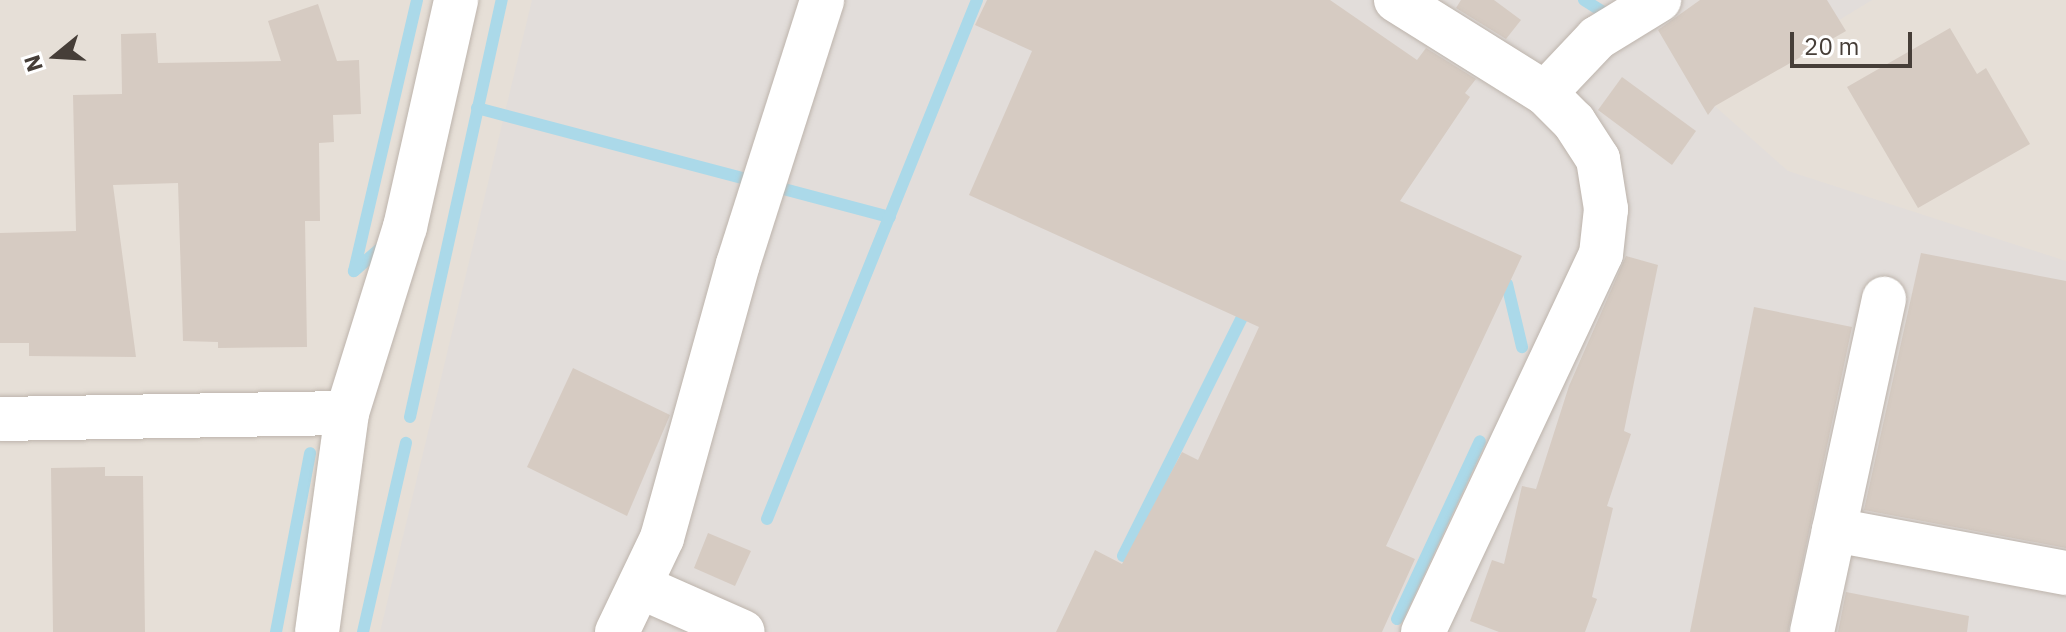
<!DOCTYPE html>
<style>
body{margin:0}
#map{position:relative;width:2066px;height:632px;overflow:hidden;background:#f3eee9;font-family:"IBM Plex Sans",sans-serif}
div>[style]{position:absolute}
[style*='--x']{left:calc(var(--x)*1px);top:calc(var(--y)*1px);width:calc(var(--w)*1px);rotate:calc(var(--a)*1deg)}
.residential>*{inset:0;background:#e6dfd7}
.industrial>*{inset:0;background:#e2ddda}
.stream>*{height:12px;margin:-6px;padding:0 6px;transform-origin:6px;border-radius:6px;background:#abd9e9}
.building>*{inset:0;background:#d6cbc2}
.roads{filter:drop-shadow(0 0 2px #bdb4ac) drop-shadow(0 0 2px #bdb4ac)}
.minor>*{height:44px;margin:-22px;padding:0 22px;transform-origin:22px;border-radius:22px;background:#fff}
span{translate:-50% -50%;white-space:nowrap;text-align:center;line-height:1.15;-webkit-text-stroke:6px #fff;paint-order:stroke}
.north{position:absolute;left:16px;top:16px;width:80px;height:80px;-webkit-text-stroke:6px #fff;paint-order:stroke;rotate:252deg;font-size:22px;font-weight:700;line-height:32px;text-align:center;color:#463e38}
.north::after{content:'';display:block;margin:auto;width:28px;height:36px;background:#463e38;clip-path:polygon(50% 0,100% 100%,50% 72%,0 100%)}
.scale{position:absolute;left:1790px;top:32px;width:122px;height:36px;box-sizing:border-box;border:4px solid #463e38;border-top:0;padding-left:10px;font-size:24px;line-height:28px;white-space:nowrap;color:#463e38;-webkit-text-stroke:6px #fff;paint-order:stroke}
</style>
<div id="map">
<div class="residential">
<div style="clip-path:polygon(0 0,2066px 0,2066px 632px,0 632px)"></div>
</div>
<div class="industrial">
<div style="clip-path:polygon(532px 0,1872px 0,1708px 100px,1788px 171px,2066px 261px,2066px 632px,380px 632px)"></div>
</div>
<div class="stream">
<div style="--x:1584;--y:0;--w:36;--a:32"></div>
<div style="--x:477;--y:108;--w:427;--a:14.8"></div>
<div style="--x:384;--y:245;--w:40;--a:139"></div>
<div style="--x:354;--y:271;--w:278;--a:-76.9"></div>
<div style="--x:1507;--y:284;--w:65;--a:76.6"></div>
<div style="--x:410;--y:417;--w:427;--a:-77.6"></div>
<div style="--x:767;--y:519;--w:560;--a:-67.97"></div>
<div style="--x:1123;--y:556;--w:278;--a:-63.5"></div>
<div style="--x:1397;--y:619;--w:196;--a:-65"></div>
<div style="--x:276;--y:632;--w:182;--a:-79.2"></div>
<div style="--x:363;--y:632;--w:194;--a:-77.2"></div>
</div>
<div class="building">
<div style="clip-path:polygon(987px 0,1330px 0,1417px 60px,1426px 48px,1476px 79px,1465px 93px,1470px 97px,1400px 201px,1522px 256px,1386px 546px,1415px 559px,1382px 632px,1056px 632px,1095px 550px,1122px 564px,1182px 452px,1198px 460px,1259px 327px,969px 195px,1032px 51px,975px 25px)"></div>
<div style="clip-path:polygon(1461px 0,1494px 0,1521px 20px,1506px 39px,1456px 8px)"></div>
<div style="clip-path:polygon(1700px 0,1827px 0,1846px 31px,1715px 106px,1708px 115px,1658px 30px)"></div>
<div style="clip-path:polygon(318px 4px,337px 61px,359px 60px,361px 114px,333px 115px,334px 142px,319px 143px,320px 221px,305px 221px,307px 347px,218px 348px,218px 342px,183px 341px,178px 183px,113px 185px,136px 357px,29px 356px,29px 343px,0 343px,0 233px,76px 231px,73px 95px,122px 94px,121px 34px,156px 33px,158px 63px,281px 61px,268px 21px)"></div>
<div style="clip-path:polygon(1950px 28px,1977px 74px,1986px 68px,2030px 144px,1918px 208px,1847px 87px)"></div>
<div style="clip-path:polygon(1622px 77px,1696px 131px,1672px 165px,1598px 110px)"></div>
<div style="clip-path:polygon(1921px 253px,2066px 281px,2066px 548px,1864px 510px)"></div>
<div style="clip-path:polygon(1626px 256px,1658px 265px,1624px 431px,1631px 434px,1607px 506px,1613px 508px,1592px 597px,1597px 599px,1585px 632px,1499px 632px,1470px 621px,1492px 560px,1504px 564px,1522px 486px,1536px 489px,1569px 386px)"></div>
<div style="clip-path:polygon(1754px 307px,1852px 327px,1788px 632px,1690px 632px)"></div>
<div style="clip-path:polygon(573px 368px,670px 415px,627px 516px,527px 467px)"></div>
<div style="clip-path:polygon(105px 467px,105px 476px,143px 476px,145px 632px,53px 632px,51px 468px)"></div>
<div style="clip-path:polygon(708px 533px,751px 551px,735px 586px,694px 568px)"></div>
<div style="clip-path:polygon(1846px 592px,1969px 616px,1967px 632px,1838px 632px)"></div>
</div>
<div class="roads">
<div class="minor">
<div style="--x:1396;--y:0;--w:176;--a:32"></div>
<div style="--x:1545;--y:93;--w:41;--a:45"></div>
<div style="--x:1574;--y:122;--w:44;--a:57"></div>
<div style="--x:1598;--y:159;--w:51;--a:80.9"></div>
<div style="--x:1606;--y:209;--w:45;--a:96.3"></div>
<div style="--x:1601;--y:254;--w:418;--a:115.2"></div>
<div style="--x:1545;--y:93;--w:76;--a:-46.6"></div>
<div style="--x:1597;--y:38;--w:73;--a:-31.5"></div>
<div style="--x:0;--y:419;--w:347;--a:-1"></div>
<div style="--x:1834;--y:530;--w:236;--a:10.5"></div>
<div style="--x:641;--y:587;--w:111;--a:23.8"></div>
<div style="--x:317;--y:632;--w:221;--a:-82.2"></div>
<div style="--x:347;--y:413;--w:195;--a:-72.7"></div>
<div style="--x:405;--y:227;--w:233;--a:-77.3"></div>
<div style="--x:617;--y:632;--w:104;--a:-64.4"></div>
<div style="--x:662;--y:538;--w:284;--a:-74.5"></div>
<div style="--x:738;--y:264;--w:277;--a:-72.3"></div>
<div style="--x:1812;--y:632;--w:341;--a:-77.8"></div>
</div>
</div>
<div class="north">N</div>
<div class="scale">20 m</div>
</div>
